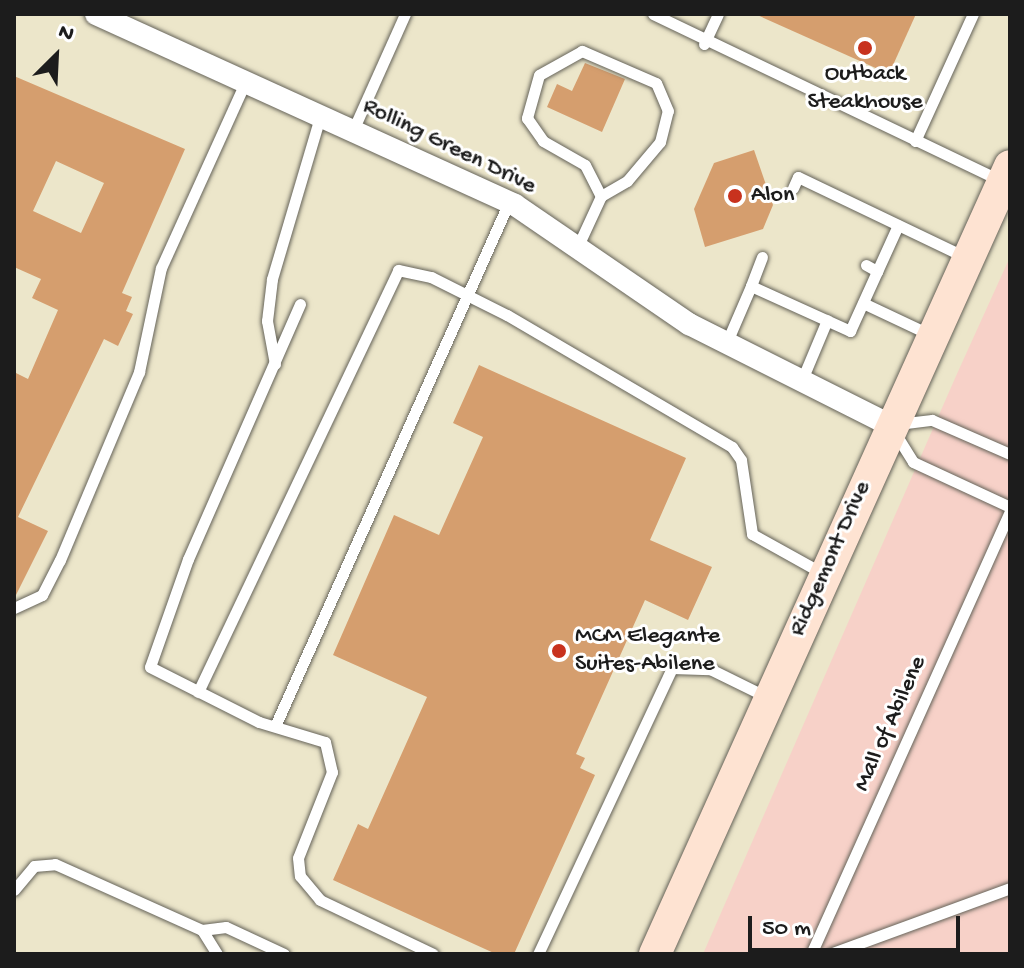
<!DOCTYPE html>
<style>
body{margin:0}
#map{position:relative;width:1024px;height:968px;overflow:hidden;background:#ece6ca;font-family:"Gochi Hand",sans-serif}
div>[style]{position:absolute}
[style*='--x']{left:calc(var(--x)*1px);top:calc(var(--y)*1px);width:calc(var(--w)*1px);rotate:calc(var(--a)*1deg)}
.built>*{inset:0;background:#f7d1c8}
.building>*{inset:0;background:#d59e6e}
.roads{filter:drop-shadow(0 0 2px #656359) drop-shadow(0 0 2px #656359)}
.lane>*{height:11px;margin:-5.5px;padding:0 5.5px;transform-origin:5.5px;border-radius:5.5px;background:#fff}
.street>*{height:22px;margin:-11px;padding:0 11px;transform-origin:11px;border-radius:11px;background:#fff}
.secondary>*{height:32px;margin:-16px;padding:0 16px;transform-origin:16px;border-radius:16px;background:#fee3d2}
.dots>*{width:22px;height:22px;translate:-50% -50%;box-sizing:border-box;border:4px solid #fff;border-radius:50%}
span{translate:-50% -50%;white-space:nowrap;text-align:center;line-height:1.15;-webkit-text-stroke:6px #fff;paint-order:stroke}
.poi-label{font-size:24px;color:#1c1c1c}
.left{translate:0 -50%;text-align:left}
.street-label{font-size:24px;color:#1c1c1c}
.frame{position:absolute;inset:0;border:16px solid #1c1c1c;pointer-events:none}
.north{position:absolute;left:16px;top:16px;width:80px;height:80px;-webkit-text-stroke:6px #fff;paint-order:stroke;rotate:24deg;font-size:22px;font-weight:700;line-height:32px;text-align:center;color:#1c1c1c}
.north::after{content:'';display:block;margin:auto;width:28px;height:36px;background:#1c1c1c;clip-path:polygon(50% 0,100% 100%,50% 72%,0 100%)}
.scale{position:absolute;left:748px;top:916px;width:212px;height:36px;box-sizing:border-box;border:4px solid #1c1c1c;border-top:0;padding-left:10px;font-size:24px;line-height:28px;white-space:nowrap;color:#1c1c1c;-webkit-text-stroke:6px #fff;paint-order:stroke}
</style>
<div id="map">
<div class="built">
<div style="clip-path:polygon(1010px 257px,1010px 954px,703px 954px,956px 376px)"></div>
</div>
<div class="building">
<div style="clip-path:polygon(755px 14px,916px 14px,889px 74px)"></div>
<div style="clip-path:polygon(585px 63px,625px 79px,602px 132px,547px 107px,557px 84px,572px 91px)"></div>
<div style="clip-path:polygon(evenodd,14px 76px,185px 149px,122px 293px,132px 297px,126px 311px,133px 314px,118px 346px,104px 339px,18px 517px,48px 531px,14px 599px,14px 372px,28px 379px,58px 310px,32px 298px,41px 279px,14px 267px,14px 76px,56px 161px,104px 183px,81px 233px,33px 211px,56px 161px)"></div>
<div style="clip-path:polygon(754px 150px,773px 205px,763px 229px,705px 247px,694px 209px,714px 163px)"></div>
<div style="clip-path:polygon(479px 365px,686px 458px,650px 540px,712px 567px,688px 620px,645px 600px,576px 754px,585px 758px,580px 768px,595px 775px,514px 954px,496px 954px,333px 880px,358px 824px,368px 829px,427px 697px,333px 655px,394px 515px,439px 535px,483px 437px,453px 423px)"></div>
</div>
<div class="roads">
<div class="lane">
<div style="--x:653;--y:14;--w:387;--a:25.6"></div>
<div style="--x:704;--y:44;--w:33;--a:-65"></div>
<div style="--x:354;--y:128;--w:125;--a:-65.9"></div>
<div style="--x:915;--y:141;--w:140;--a:-65.5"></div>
<div style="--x:793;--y:188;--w:12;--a:-66"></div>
<div style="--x:798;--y:177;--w:187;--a:25.6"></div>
<div style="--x:577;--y:248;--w:57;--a:-65.2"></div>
<div style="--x:601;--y:196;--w:30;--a:-30"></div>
<div style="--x:627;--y:181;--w:51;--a:-49.8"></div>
<div style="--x:660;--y:142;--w:32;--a:-76"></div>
<div style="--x:668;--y:111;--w:30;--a:-113"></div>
<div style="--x:656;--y:83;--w:81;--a:-156.6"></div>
<div style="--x:582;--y:51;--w:49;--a:150.8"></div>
<div style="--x:539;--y:75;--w:45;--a:105.6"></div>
<div style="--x:527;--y:118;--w:28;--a:55"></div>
<div style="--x:543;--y:141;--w:48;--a:29.7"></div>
<div style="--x:585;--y:165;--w:35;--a:63"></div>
<div style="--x:762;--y:257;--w:31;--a:111"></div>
<div style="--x:751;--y:286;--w:109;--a:24.4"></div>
<div style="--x:850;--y:331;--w:116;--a:-65.6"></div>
<div style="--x:866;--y:265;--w:13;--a:29"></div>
<div style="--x:863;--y:303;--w:75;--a:25.2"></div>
<div style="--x:300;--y:304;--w:279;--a:113.7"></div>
<div style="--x:188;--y:559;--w:114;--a:109.4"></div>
<div style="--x:150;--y:667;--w:122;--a:26.8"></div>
<div style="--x:259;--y:722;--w:69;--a:16.9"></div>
<div style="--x:325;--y:742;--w:31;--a:77"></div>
<div style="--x:332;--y:772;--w:92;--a:111.6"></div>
<div style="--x:298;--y:858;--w:18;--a:84"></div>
<div style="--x:300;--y:876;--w:31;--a:50"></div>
<div style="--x:320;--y:900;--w:125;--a:25.5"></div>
<div style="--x:726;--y:344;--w:63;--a:-66.7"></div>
<div style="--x:275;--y:364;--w:44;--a:-100.5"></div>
<div style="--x:267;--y:321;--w:42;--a:-83.2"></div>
<div style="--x:272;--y:279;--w:172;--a:-73.5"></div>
<div style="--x:801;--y:382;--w:67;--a:-67.2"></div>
<div style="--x:898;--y:424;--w:34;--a:-7"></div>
<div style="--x:932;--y:420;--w:85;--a:23.6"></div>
<div style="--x:895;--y:433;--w:34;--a:58"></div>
<div style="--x:913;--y:462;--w:107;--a:24.9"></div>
<div style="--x:14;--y:608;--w:31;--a:-25"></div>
<div style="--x:42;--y:595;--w:39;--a:-63"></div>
<div style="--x:60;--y:560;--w:204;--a:-67.2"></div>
<div style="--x:139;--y:372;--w:106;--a:-78.1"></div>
<div style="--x:161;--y:268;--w:205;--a:-65.6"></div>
<div style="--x:198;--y:692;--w:467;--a:-64.6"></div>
<div style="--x:398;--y:270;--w:34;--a:12"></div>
<div style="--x:431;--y:277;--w:85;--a:26.6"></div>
<div style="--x:507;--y:315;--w:261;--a:30.4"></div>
<div style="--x:732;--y:447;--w:16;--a:55"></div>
<div style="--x:741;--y:460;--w:75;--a:81.5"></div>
<div style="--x:752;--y:534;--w:80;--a:29.1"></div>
<div style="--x:276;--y:724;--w:572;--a:-65.95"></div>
<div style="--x:14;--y:890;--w:31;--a:-50"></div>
<div style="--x:34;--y:866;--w:21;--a:-5"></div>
<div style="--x:55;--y:864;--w:161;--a:24.2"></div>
<div style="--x:202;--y:930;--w:28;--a:58"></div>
<div style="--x:202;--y:930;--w:24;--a:-7"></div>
<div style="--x:226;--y:927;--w:64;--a:25"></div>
<div style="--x:538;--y:954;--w:316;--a:-64.9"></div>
<div style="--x:672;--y:668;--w:38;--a:2"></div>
<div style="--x:710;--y:669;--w:66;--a:26.2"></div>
<div style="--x:811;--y:954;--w:486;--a:-65.8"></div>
<div style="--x:830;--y:954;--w:192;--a:-20.1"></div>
</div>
<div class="street">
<div style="--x:96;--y:14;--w:460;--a:24.5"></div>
<div style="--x:515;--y:205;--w:211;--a:34.4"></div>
<div style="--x:689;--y:324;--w:225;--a:26.7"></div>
</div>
<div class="secondary">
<div style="--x:655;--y:954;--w:864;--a:-65.75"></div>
</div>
</div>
<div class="dots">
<div style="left:865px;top:48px;background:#c8321e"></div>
<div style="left:735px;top:196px;background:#c8321e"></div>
<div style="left:559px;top:651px;background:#c8321e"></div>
</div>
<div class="poi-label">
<span style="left:865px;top:89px">Outback<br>Steakhouse</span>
<span class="left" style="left:751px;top:196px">Alon</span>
<span class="left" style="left:575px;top:651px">MCM Elegante<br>Suites-Abilene</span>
</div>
<div class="street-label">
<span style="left:449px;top:147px;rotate:26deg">Rolling Green Drive</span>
<span style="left:831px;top:559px;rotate:-66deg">Ridgemont Drive</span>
<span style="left:891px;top:724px;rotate:-66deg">Mall of Abilene</span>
</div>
<div class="frame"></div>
<div class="north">N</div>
<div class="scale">50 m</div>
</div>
